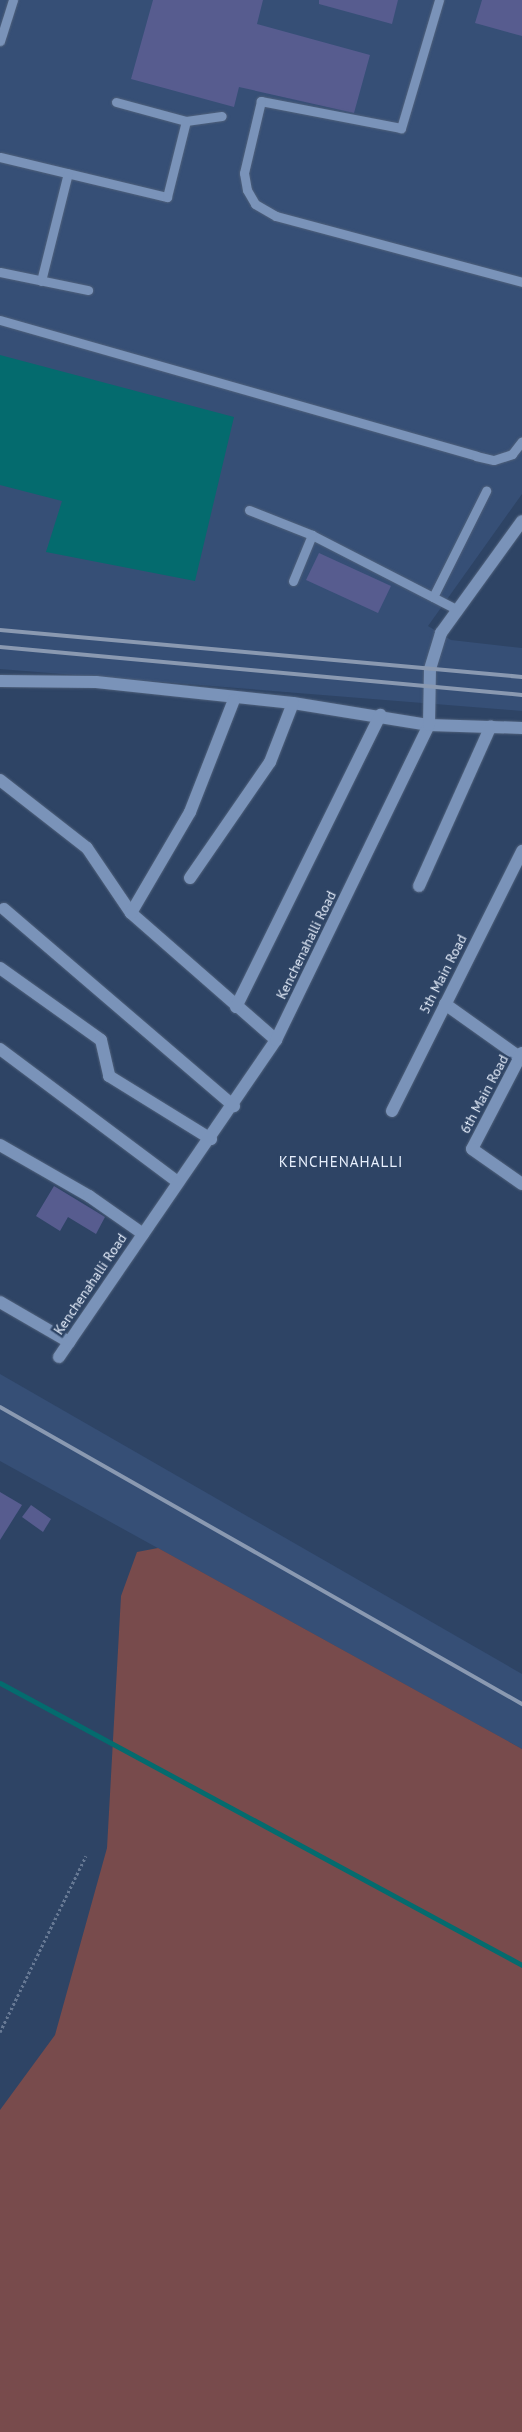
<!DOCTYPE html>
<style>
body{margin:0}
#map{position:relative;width:522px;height:2432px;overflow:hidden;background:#2e4465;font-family:"PT Sans",sans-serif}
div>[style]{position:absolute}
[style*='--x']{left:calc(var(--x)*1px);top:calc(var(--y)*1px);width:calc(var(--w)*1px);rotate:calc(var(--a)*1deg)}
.built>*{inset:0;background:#364f76}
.green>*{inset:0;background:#784b4c}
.water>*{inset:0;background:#046b6e}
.stream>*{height:5px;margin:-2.5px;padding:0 2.5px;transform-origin:2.5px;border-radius:2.5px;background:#046b6e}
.building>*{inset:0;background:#575c8f}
.path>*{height:3px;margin-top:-1.5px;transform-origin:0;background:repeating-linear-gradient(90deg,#677994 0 2.5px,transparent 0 5px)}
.roads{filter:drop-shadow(0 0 1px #50617b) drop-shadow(0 0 1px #50617b)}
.lane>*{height:9px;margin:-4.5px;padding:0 4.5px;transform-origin:4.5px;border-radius:4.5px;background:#7a93b9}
.street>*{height:12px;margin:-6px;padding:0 6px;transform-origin:6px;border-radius:6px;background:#7a93b9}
.rail>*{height:4px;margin:-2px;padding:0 2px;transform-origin:2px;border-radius:2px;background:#8a99b1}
span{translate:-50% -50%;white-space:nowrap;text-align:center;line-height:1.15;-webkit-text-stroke:5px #2e4465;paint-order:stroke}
.street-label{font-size:14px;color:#e8f0fd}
.neighbourhood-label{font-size:15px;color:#e8f0fd;letter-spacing:1px}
</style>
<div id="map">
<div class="built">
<div style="clip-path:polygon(0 0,522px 0,522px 494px,428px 626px,451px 640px,522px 648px,522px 711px,0 669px)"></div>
<div style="clip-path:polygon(0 1374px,522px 1674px,522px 1749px,0 1461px)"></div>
</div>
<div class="green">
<div style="clip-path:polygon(158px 1548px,522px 1749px,522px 2432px,0 2432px,0 2110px,55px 2035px,107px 1848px,121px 1596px,137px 1552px)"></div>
</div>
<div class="water">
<div style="clip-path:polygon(0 355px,234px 417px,195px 581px,46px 552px,62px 501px,0 485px)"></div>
</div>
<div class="stream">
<div style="--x:0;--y:1683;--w:593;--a:28.38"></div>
</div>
<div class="building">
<div style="clip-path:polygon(153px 0,263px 0,257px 24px,370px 55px,354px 113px,239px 87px,234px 107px,131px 79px)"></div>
<div style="clip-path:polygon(319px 0,398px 0,392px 24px,319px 4px)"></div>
<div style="clip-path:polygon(482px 0,522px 0,522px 36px,475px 23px)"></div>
<div style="clip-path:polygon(319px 553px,391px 586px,378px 613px,306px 580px)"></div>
<div style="clip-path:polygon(54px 1186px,105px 1217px,96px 1234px,68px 1217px,60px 1231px,36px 1216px)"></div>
<div style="clip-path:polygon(0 1492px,22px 1505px,0 1540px)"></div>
<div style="clip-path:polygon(31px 1505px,51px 1519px,43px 1532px,22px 1517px)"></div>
</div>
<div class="path">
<div style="--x:0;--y:2032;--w:196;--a:-64"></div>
</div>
<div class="roads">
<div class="lane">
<div style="--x:439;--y:0;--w:134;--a:106.5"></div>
<div style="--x:401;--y:128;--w:143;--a:-169.1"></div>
<div style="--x:261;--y:101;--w:74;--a:103.3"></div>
<div style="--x:244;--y:173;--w:17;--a:80"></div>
<div style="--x:247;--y:190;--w:16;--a:60"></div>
<div style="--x:255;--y:204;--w:24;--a:30"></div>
<div style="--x:276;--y:216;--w:255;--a:15"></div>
<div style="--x:0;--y:41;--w:43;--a:-72.4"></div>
<div style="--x:116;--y:102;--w:73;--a:15.2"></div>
<div style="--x:186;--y:121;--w:36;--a:-8"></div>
<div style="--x:0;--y:157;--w:172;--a:13.5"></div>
<div style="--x:167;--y:197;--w:78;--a:-76"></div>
<div style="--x:0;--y:272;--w:90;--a:11.6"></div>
<div style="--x:41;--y:281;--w:111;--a:-76"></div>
<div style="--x:0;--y:320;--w:495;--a:15.9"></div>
<div style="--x:476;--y:456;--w:18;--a:13"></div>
<div style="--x:494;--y:460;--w:19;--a:-18"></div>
<div style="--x:512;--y:454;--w:16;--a:-52"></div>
<div style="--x:249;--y:510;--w:68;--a:21.6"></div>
<div style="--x:312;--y:535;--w:162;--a:27.2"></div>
<div style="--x:293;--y:581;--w:50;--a:-67.6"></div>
<div style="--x:433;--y:597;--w:119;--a:-63.4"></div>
</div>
<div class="street">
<div style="--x:0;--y:681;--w:96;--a:0.6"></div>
<div style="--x:96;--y:682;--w:198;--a:6.1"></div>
<div style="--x:293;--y:703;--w:138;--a:9.2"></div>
<div style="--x:429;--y:725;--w:93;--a:1.8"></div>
<div style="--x:0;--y:780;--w:110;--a:38"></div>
<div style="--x:87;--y:848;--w:78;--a:55.9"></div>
<div style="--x:131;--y:913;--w:193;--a:41.2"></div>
<div style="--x:190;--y:878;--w:141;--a:-55.4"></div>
<div style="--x:270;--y:762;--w:63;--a:-68.7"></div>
<div style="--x:419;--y:886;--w:175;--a:-65.8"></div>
<div style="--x:4;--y:909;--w:303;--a:40.6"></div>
<div style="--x:131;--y:913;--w:117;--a:-59.7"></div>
<div style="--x:190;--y:812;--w:120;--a:-68.6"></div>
<div style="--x:0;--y:968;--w:124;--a:35.5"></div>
<div style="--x:101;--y:1040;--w:37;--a:77"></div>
<div style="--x:109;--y:1076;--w:120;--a:31.7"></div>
<div style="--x:445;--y:1004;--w:95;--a:35.5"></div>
<div style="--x:236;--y:1007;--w:326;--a:-63.7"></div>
<div style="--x:0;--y:1049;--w:222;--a:36.8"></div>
<div style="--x:522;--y:1053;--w:108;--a:117.5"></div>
<div style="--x:472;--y:1149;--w:61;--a:35"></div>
<div style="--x:392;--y:1111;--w:291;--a:-63.4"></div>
<div style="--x:0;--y:1145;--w:103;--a:29.8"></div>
<div style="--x:89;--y:1196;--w:66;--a:35.1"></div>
<div style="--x:0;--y:1302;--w:80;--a:30.1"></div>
<div style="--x:59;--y:1357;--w:384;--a:-55.6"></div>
<div style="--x:276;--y:1040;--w:350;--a:-64.1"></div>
<div style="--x:429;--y:725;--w:56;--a:-89"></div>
<div style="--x:430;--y:669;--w:38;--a:-73"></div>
<div style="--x:441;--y:633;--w:138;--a:-54.1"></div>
</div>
</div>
<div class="rail">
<div style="--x:0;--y:630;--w:524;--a:5.14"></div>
<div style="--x:0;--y:647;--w:524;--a:5.25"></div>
<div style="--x:0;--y:1407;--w:601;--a:29.64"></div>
</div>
<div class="street-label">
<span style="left:306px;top:945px;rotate:-64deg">Kenchenahalli Road</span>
<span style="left:443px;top:974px;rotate:-63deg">5th Main Road</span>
<span style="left:484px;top:1094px;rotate:-62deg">6th Main Road</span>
<span style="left:90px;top:1284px;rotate:-56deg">Kenchenahalli Road</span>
</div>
<div class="neighbourhood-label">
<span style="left:341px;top:1162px">KENCHENAHALLI</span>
</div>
</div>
